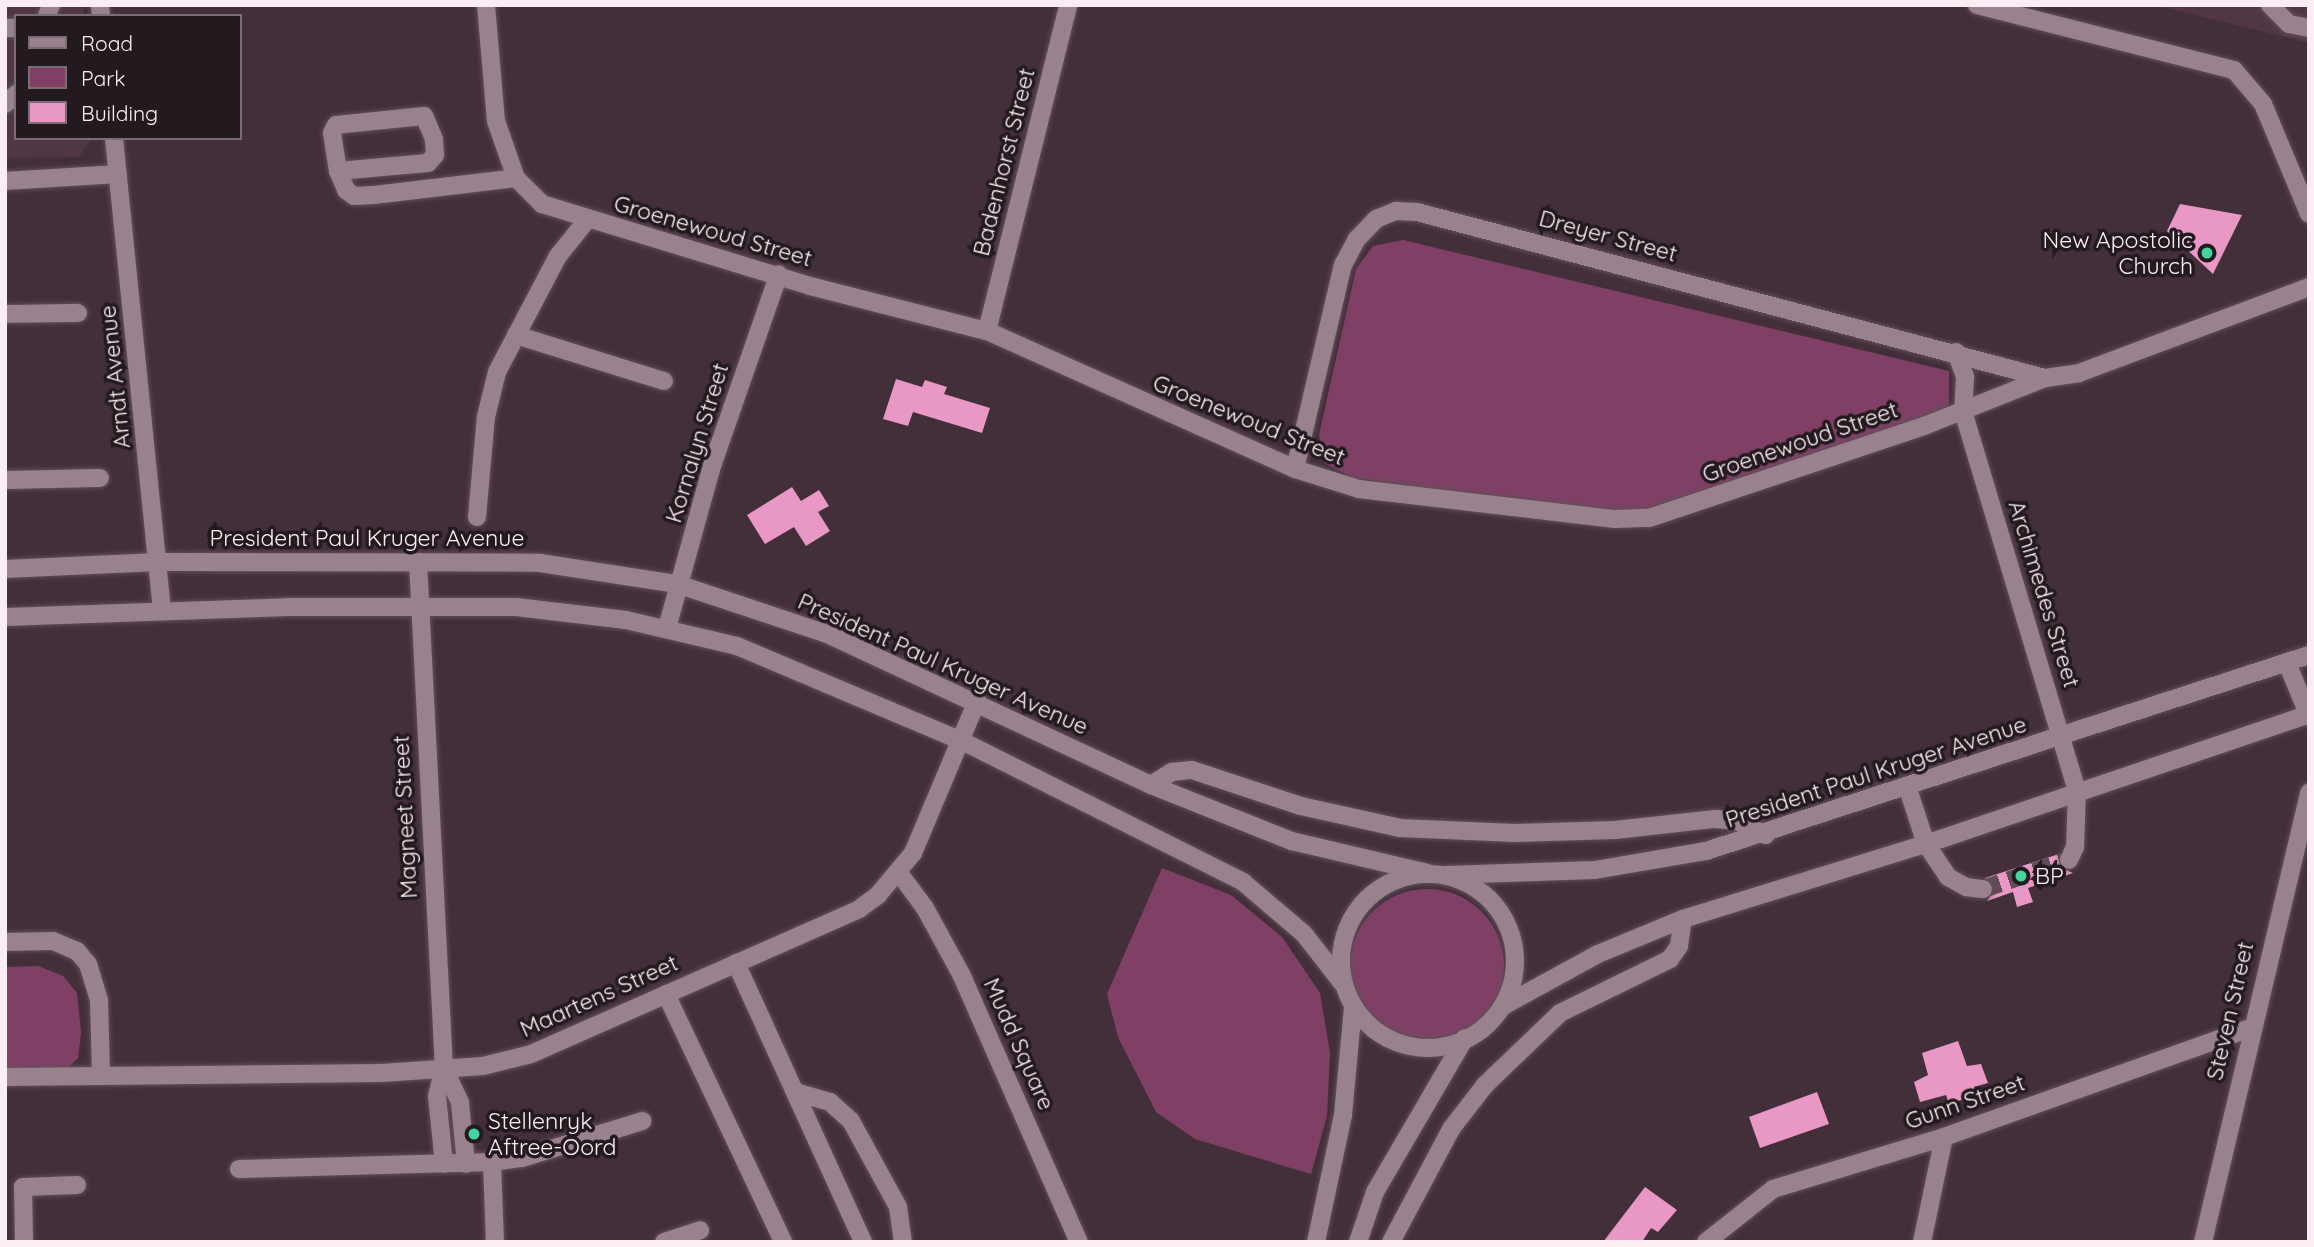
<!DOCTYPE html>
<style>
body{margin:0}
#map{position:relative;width:2314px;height:1247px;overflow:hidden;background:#432f3a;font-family:Quicksand,sans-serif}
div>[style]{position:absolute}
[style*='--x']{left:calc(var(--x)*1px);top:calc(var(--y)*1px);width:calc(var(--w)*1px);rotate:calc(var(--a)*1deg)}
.built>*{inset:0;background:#513746}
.green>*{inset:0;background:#804066}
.round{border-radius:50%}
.building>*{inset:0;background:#e997c5}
.minor-tunnel>*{height:18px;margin-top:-9px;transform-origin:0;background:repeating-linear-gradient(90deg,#5f4c56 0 18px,transparent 0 27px)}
.roads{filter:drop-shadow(0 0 2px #604f58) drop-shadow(0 0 2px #604f58)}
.minor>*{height:18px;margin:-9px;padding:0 9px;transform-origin:9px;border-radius:9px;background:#99818e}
.minor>.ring{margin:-9px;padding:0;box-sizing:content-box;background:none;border:18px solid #99818e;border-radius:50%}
.dots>*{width:19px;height:19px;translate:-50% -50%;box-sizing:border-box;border:4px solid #231a1f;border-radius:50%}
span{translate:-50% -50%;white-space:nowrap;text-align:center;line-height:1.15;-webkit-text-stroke:7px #231a1f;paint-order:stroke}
.street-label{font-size:23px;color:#fbedf4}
.poi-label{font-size:23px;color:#fbedf4}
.right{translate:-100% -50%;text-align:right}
.left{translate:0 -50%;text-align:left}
.frame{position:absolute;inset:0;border:7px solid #fbedf4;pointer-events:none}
.legend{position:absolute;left:14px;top:14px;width:228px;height:126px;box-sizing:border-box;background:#231a1f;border:2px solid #796e74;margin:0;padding:9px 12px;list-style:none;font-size:21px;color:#fbedf4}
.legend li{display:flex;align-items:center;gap:14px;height:35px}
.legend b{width:35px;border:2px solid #796e74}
</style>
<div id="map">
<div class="built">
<div style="clip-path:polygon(5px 5px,83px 5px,84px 16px,16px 16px,16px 138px,92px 138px,79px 157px,5px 158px)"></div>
<div style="clip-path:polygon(2154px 5px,2309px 5px,2309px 43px)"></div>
</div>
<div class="green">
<div style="clip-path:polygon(1403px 240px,1949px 371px,1949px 410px,1630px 514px,1354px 478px,1324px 463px,1319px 435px,1356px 269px,1373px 246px)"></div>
<div style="clip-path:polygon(1162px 868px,1231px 895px,1282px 937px,1320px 993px,1330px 1053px,1327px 1116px,1311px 1174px,1195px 1139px,1156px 1112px,1118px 1037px,1107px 994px)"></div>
<div class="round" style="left:1350px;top:889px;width:154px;height:154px"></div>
<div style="clip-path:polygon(38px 966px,63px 976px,77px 993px,81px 1033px,78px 1058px,58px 1077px,5px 1078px,5px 967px)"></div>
</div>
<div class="building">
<div style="clip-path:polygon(2180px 204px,2242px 215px,2213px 274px,2167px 231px)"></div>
<div style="clip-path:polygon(896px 379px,922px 387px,925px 380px,947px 387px,944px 394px,990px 408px,982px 433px,913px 412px,908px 426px,883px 419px)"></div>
<div style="clip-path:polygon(792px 487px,801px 501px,819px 490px,829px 506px,818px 512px,830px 531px,806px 546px,794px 527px,765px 544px,747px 515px)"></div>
<div style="clip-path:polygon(2059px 854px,2060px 867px,2073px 873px,2028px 888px,2033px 902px,2017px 907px,2013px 892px,1987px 901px,1994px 890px,1985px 878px)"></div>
<div style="clip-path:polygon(1958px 1041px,1967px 1066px,1981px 1064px,1988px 1083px,1974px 1087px,1976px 1095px,1949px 1104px,1946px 1095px,1920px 1102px,1914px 1082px,1928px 1075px,1922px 1053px)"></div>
<div style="clip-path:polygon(1817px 1092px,1829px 1124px,1760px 1148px,1749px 1117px)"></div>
<div style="clip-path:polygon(1645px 1187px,1677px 1210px,1658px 1232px,1651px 1228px,1642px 1242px,1603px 1242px)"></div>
</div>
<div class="minor-tunnel">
<div style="--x:1983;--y:889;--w:91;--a:-18.6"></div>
</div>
<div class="roads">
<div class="minor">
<div style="--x:100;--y:5;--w:11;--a:85"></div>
<div style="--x:486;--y:5;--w:116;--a:85.1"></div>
<div style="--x:496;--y:121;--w:60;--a:70.7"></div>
<div style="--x:516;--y:178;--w:37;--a:45"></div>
<div style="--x:542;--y:204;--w:280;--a:17"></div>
<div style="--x:810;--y:286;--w:183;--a:14.3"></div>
<div style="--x:987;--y:331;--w:338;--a:24.1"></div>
<div style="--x:1295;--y:469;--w:67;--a:17.4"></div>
<div style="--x:1359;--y:489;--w:258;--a:6.7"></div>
<div style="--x:1615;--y:519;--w:34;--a:-2"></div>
<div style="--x:1649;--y:518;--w:290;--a:-18.5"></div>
<div style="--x:1924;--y:426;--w:130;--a:-21.6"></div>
<div style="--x:2045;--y:378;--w:34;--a:-8"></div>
<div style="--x:2079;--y:373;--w:246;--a:-20.5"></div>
<div style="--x:1977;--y:5;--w:265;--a:14.2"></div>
<div style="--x:2234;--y:70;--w:45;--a:49.5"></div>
<div style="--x:2263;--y:104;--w:119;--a:67.3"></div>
<div style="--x:2270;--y:5;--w:27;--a:45"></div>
<div style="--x:2289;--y:24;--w:20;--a:11"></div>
<div style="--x:47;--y:16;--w:12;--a:-70"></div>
<div style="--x:5;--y:28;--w:11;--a:0"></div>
<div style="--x:5;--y:104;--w:15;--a:-42"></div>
<div style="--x:114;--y:138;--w:475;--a:84.2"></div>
<div style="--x:338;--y:171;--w:90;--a:-5.1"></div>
<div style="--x:428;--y:163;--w:11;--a:-49"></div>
<div style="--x:435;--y:155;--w:16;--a:-94"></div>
<div style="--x:434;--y:139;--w:25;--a:-113"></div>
<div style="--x:424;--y:116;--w:88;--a:174.2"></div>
<div style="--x:336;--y:125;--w:9;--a:117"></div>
<div style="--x:332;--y:133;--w:38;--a:81"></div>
<div style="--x:338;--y:171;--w:21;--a:67"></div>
<div style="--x:346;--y:190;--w:10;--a:37"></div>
<div style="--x:354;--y:196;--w:20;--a:-3"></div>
<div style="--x:374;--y:195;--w:143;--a:-6.8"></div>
<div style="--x:5;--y:181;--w:113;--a:-3.5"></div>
<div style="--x:5;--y:314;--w:73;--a:-0.8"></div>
<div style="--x:987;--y:331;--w:336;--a:-76"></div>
<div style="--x:516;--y:335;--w:155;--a:17.3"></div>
<div style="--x:1956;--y:352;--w:27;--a:70"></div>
<div style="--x:1965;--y:377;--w:34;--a:93"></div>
<div style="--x:1963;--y:411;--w:397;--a:73.3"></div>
<div style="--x:2077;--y:791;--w:56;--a:92"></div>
<div style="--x:2075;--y:847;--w:14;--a:115"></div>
<div style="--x:1295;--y:469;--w:210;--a:-76.8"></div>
<div style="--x:1343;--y:265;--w:30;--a:-62"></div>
<div style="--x:1357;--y:239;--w:28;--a:-46"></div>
<div style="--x:1376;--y:219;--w:22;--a:-22"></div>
<div style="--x:1396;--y:211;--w:21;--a:3"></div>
<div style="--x:1417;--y:212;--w:650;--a:14.81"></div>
<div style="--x:5;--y:480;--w:95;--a:-1.2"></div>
<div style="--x:477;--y:517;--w:100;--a:-84.9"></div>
<div style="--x:486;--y:417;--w:46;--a:-76.3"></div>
<div style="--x:497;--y:372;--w:131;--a:-62.3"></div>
<div style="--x:558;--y:256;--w:46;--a:-51.1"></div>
<div style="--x:418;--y:562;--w:507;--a:87.06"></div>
<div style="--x:444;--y:1068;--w:29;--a:104"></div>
<div style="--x:437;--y:1096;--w:68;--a:84.1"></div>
<div style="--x:5;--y:569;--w:153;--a:-2.6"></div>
<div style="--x:158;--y:562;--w:382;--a:0.1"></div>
<div style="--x:540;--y:563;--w:139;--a:8.7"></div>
<div style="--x:677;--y:584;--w:158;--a:18.4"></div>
<div style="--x:827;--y:634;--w:357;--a:25"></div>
<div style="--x:1151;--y:785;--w:152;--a:21.7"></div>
<div style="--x:1292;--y:841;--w:139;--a:13.3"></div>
<div style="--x:5;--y:617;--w:283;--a:-2"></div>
<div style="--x:288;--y:607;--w:228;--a:0"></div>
<div style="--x:516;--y:607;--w:111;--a:6.7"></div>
<div style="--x:626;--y:620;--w:114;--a:13.2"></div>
<div style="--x:737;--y:646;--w:242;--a:22.9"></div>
<div style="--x:960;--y:740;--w:317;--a:26.6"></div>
<div style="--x:1243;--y:882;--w:80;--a:40.4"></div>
<div style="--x:1304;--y:934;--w:63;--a:52"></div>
<div style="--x:667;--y:628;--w:168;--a:-74.5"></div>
<div style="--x:712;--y:466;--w:203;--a:-70.8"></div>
<div style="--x:2287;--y:663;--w:57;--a:67.5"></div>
<div style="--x:1151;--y:785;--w:25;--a:-32"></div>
<div style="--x:1172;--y:772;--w:20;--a:-6"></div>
<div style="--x:1192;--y:770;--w:115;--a:18.3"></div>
<div style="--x:1301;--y:806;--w:101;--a:12.5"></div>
<div style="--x:1400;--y:828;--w:115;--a:2.5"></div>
<div style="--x:1515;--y:833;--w:100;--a:-1.7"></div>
<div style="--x:1615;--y:830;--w:101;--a:-6.3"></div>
<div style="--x:1715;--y:819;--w:22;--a:5"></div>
<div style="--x:1737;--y:821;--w:32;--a:26"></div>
<div style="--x:1908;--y:789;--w:58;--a:71.9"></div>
<div style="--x:1926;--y:844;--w:40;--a:56"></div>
<div style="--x:1948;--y:877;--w:21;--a:29"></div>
<div style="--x:1966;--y:887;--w:17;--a:7"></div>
<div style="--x:899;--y:873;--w:44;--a:53.4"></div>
<div style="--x:925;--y:908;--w:77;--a:61.4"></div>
<div style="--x:962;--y:976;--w:291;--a:66.3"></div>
<div class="ring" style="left:1341px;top:874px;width:156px;height:156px"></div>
<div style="--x:1446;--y:875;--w:149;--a:-1.9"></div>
<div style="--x:1595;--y:870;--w:113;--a:-9.7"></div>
<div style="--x:1706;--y:851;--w:634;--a:-18.01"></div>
<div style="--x:5;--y:942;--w:48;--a:-1.2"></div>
<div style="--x:53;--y:941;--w:26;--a:23"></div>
<div style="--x:77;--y:951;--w:17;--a:50"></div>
<div style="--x:88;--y:964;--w:39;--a:73"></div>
<div style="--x:99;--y:1001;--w:72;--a:88.4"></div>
<div style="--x:736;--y:963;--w:307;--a:65.5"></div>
<div style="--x:666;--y:994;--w:274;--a:64.7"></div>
<div style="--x:1503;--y:1006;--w:108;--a:-28.7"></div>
<div style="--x:1598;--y:954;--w:92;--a:-22.4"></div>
<div style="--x:1683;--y:919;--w:254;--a:-17.2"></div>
<div style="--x:1926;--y:844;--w:404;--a:-18.7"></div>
<div style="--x:444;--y:1068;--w:38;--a:65"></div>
<div style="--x:460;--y:1103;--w:61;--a:84.4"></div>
<div style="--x:5;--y:1077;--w:377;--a:-0.6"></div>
<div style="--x:382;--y:1073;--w:101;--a:-4"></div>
<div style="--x:483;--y:1066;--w:49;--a:-14"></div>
<div style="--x:531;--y:1054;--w:359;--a:-23.8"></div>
<div style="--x:859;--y:909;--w:24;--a:-36"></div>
<div style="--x:878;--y:895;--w:55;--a:-50.2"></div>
<div style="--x:913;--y:853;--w:165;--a:-67.2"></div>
<div style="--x:795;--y:1092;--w:36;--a:16"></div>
<div style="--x:830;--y:1102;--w:28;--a:42"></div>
<div style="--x:851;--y:1121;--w:98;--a:61.3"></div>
<div style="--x:898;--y:1207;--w:35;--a:82"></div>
<div style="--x:492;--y:1162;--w:80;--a:87.9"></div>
<div style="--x:239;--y:1169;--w:253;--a:-1.6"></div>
<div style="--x:492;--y:1162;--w:30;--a:-8"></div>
<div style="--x:522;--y:1158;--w:126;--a:-17.1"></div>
<div style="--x:24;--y:1242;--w:55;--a:-91"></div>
<div style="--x:23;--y:1187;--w:54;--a:-2.1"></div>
<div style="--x:664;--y:1242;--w:38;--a:-18"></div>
<div style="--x:1316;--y:1242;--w:130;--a:-78"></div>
<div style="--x:1343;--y:1115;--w:108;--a:-84.7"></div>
<div style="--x:1358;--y:1242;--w:53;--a:-71.2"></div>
<div style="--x:1375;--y:1192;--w:178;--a:-59.7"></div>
<div style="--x:1391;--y:1242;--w:128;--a:-62"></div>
<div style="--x:1451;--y:1129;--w:56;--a:-52.3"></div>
<div style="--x:1485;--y:1085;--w:104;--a:-43.8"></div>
<div style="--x:1560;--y:1013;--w:123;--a:-26.1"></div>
<div style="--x:1670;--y:959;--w:16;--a:-55"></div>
<div style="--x:1679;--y:946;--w:27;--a:-82"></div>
<div style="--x:1706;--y:1242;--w:85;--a:-38.3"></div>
<div style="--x:1773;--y:1189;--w:179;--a:-16.9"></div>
<div style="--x:1944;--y:1137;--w:325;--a:-19.6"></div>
<div style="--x:1922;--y:1242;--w:107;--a:-78.2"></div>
<div style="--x:2203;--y:1242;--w:462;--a:-76.7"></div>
</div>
</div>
<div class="dots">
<div style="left:2207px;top:253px;background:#43d4a0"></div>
<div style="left:2021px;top:876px;background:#43d4a0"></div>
<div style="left:474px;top:1134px;background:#43d4a0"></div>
</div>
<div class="street-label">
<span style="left:1004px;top:162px;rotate:-76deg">Badenhorst Street</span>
<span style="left:713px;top:231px;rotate:16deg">Groenewoud Street</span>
<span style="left:1608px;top:236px;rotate:15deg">Dreyer Street</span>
<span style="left:115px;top:377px;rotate:-96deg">Arndt Avenue</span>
<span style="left:1249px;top:420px;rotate:22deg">Groenewoud Street</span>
<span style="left:1800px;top:442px;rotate:-19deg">Groenewoud Street</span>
<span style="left:697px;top:443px;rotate:-73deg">Kornalyn Street</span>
<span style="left:367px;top:538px">President Paul Kruger Avenue</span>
<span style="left:2044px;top:594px;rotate:73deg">Archimedes Street</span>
<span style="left:943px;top:664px;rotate:24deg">President Paul Kruger Avenue</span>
<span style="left:1876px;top:772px;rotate:-18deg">President Paul Kruger Avenue</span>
<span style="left:405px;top:817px;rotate:-93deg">Magneet Street</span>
<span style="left:599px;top:996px;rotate:-24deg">Maartens Street</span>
<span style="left:2230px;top:1011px;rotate:-77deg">Steven Street</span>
<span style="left:1019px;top:1044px;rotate:66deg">Mudd Square</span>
<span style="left:1965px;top:1102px;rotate:-19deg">Gunn Street</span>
</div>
<div class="poi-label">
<span class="right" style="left:2193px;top:253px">New Apostolic<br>Church</span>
<span class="left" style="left:2035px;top:876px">BP</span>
<span class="left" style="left:488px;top:1134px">Stellenryk<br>Aftree-Oord</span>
</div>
<div class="frame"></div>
<ul class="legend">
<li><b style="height:9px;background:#99818e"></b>Road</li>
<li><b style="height:19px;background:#804066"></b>Park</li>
<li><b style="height:19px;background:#e997c5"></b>Building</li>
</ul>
</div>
